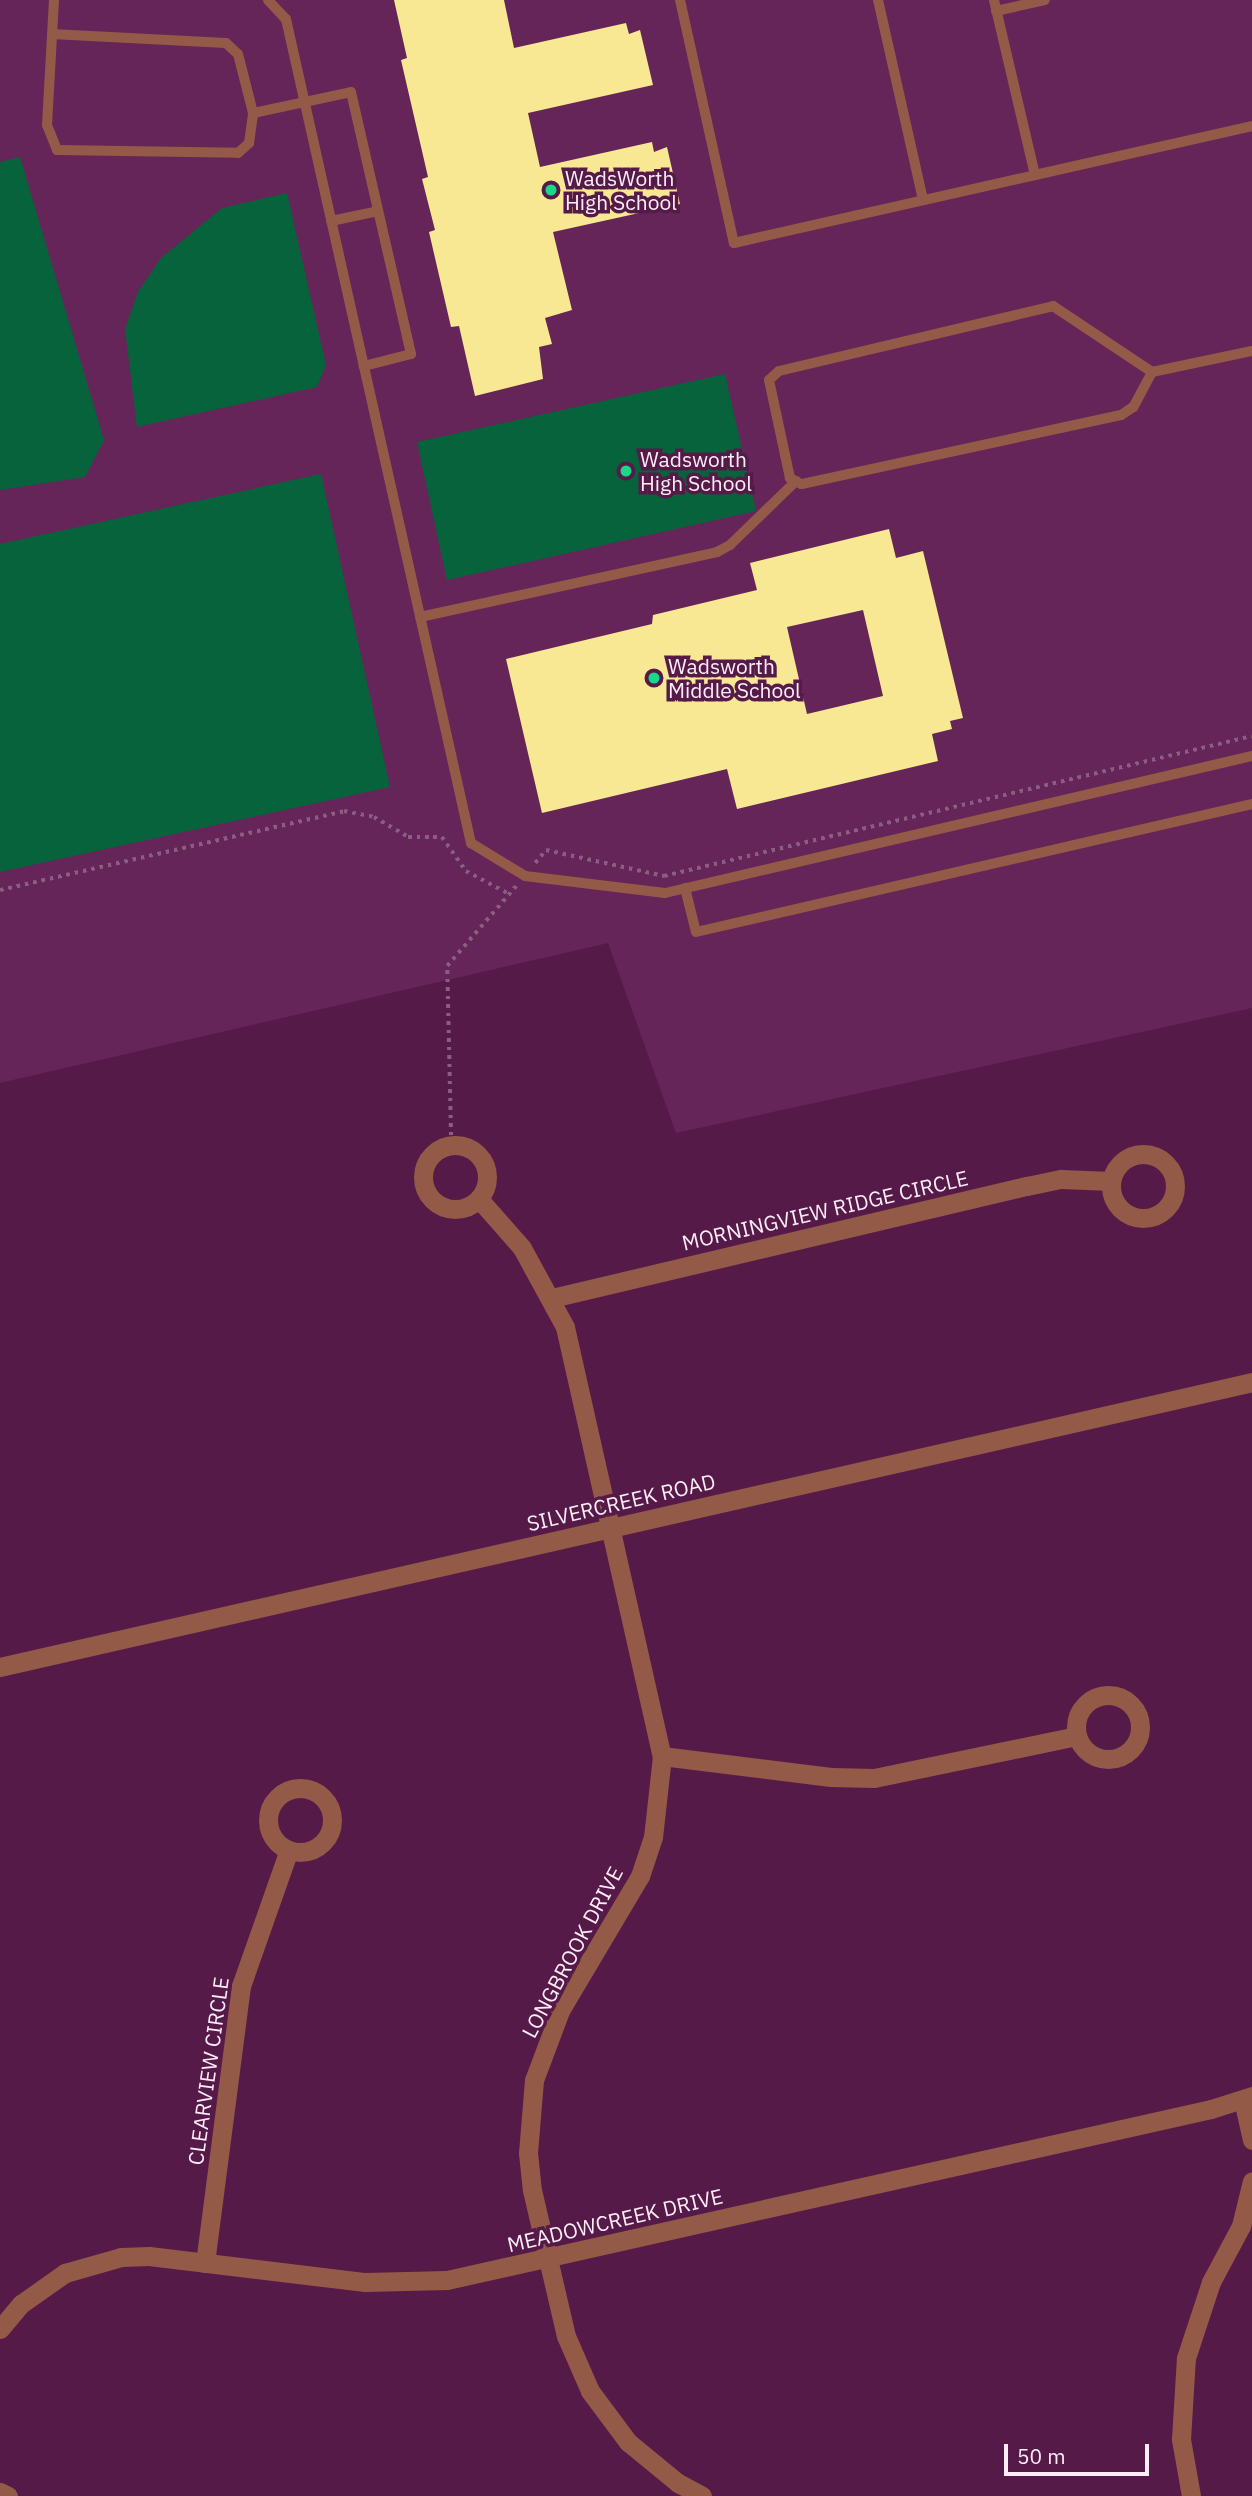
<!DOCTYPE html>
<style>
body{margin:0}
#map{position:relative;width:1252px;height:2496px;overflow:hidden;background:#561a49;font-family:"IBM Plex Sans",sans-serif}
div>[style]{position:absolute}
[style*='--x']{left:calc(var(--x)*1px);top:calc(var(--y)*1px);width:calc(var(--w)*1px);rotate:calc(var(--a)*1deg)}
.built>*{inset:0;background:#662558}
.green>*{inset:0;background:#07633c}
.building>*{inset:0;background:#f9e893}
.path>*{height:3.5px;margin-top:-1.75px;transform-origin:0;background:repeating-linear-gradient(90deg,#8b5d80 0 3.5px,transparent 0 8.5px)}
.service>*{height:10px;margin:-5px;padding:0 5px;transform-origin:5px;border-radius:5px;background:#945a48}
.minor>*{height:19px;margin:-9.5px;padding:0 9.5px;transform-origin:9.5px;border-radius:9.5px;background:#945a48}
.minor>.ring{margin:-9.5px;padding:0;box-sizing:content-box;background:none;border:19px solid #945a48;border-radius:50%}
.tertiary>*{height:19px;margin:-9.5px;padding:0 9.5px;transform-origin:9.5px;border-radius:9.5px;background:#945a48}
.dots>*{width:19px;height:19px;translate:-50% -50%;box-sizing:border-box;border:4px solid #561a49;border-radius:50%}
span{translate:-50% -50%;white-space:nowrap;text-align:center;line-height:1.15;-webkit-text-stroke:7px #561a49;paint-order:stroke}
.poi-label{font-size:21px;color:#fdedf7}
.left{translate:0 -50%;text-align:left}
.street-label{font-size:21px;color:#fdedf7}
.scale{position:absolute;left:1004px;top:2444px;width:145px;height:32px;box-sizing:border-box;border:4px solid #fdedf7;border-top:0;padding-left:9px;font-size:21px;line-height:24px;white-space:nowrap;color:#fdedf7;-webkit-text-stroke:5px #561a49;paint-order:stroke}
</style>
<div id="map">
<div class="built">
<div style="clip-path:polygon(0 0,1252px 0,1252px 1008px,676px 1133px,608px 943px,0 1083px)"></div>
</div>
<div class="green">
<div style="clip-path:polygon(20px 157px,104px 440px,85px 477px,0 490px,0 162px)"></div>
<div style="clip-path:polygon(287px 193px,326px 365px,317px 387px,137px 427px,125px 329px,138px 292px,161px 258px,222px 208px)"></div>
<div style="clip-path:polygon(725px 374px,756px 511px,447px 580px,417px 442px)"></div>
<div style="clip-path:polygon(321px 474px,390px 787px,0 872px,0 544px)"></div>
</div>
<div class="building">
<div style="clip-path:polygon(394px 0,504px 0,514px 48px,626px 23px,629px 34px,640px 30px,653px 85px,528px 113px,540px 167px,652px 142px,654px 152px,667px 147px,680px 204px,553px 232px,572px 310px,545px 318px,552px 344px,539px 347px,543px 379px,475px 396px,459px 326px,451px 327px,429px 232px,435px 230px,422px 179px,428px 177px,401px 60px,407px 58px)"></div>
<div style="clip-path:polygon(evenodd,889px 529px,896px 558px,923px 551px,963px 718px,950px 721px,952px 729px,932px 734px,938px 761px,737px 809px,727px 769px,542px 813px,506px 659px,652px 624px,653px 615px,757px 590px,750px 563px,889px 529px,863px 610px,883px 696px,807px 714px,787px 627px,863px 610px)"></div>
</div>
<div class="path">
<div style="--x:535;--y:863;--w:17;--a:-50"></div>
<div style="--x:546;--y:850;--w:121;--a:12.4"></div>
<div style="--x:664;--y:876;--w:604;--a:-13.39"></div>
<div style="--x:0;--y:890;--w:353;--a:-12.9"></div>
<div style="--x:344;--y:811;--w:31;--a:11"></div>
<div style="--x:374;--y:817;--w:39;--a:30"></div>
<div style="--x:408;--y:837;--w:34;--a:0"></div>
<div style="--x:442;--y:837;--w:42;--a:54.8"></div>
<div style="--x:466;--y:871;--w:49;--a:28.1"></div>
<div style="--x:451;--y:1144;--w:178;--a:-91.3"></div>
<div style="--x:447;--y:966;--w:107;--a:-49.2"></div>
</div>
<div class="service">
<div style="--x:54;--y:0;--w:125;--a:93.2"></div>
<div style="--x:47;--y:125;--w:27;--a:68"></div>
<div style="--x:57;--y:150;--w:181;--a:0.9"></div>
<div style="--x:238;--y:153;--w:15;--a:-42"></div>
<div style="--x:249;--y:143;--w:30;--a:-82"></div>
<div style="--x:253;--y:113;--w:100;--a:-12.1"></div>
<div style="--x:351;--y:92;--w:269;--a:77.1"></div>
<div style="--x:411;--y:354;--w:49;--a:165.7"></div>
<div style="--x:268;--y:0;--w:26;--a:47"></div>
<div style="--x:286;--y:19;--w:845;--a:77.35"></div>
<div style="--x:471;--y:843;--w:63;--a:31.4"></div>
<div style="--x:525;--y:876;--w:141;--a:6.9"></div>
<div style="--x:665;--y:893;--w:603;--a:-13.14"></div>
<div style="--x:680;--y:0;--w:249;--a:77.5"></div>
<div style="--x:734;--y:243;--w:309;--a:-12.7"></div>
<div style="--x:1035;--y:175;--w:180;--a:-103.2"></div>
<div style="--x:878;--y:0;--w:205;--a:77.3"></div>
<div style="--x:996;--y:11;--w:50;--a:-12.7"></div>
<div style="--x:52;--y:34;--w:174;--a:3"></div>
<div style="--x:226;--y:43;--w:16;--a:43"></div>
<div style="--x:238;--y:54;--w:61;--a:75.7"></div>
<div style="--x:1035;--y:175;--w:222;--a:-12.7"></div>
<div style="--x:331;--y:221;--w:48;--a:-12"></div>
<div style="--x:1152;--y:372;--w:40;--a:118"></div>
<div style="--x:1133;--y:407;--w:14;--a:146"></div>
<div style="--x:1121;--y:415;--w:327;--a:167.8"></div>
<div style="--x:801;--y:484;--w:13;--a:-151"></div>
<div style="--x:790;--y:478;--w:100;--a:-102.1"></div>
<div style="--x:769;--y:380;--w:13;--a:-42"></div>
<div style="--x:779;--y:371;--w:282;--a:-13.3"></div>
<div style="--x:1053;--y:306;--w:119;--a:33.7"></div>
<div style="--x:1152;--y:372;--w:102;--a:-11.9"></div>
<div style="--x:420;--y:617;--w:304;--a:-12.3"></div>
<div style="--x:717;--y:552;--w:15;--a:-28"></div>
<div style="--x:730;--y:545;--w:92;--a:-44.1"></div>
<div style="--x:685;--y:888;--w:45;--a:76"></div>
<div style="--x:696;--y:932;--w:571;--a:-12.96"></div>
</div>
<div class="minor">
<div class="ring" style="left:423px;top:1145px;width:45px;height:45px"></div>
<div class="ring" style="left:1111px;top:1154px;width:45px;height:45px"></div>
<div style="--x:479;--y:1199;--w:65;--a:48.7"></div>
<div style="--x:522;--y:1248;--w:90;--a:61.4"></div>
<div style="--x:565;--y:1327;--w:440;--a:77.3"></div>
<div style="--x:662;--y:1756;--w:81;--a:96.3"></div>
<div style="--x:653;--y:1837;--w:41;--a:108.4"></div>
<div style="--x:640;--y:1876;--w:157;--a:120.7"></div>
<div style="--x:560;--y:2011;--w:74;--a:110.6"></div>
<div style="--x:534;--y:2080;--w:73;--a:94.7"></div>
<div style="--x:528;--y:2153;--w:37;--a:84"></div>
<div style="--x:532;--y:2190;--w:150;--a:76.9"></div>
<div style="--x:566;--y:2336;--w:60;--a:66.4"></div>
<div style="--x:590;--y:2391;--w:64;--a:53.3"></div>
<div style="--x:628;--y:2442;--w:65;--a:39.4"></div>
<div style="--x:678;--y:2483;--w:27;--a:28"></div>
<div style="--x:552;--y:1298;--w:488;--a:-13.3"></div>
<div style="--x:1027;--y:1186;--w:35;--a:-12"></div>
<div style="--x:1061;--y:1179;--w:50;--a:2.3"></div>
<div class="ring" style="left:1076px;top:1695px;width:45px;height:45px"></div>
<div style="--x:662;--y:1756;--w:170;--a:7.1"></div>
<div style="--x:831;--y:1777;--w:43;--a:1.3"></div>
<div style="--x:874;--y:1778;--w:207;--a:-11.7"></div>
<div class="ring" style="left:268px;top:1788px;width:45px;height:45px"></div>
<div style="--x:1243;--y:2100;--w:41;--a:77.3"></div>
<div style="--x:205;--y:2263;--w:279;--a:-82.6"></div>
<div style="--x:241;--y:1986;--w:144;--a:-70.6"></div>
<div style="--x:0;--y:2329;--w:33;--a:-50"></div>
<div style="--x:21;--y:2304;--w:54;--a:-35.2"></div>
<div style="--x:65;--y:2273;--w:58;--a:-15.9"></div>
<div style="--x:121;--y:2257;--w:28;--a:-2"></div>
<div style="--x:149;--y:2256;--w:218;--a:6.9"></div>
<div style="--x:365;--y:2282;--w:82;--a:-1.4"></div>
<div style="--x:447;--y:2280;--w:783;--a:-12.62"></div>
<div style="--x:1211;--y:2109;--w:43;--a:-17.6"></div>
<div style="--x:0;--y:2492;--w:9;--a:27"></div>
<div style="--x:1191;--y:2496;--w:58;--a:-100"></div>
<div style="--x:1181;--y:2439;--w:81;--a:-86.5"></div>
<div style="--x:1186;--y:2358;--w:80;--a:-71.8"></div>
<div style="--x:1211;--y:2282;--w:64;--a:-61.8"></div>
<div style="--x:1241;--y:2226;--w:46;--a:-76.3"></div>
</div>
<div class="tertiary">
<div style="--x:0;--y:1667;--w:1284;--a:-12.82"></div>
</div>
<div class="dots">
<div style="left:551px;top:190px;background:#17d989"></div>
<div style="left:626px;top:471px;background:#17d989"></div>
<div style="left:654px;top:678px;background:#17d989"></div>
</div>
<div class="poi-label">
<span class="left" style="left:565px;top:190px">WadsWorth<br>High School</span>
<span class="left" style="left:640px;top:471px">Wadsworth<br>High School</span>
<span class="left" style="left:668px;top:678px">Wadsworth<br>Middle School</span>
</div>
<div class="street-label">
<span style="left:825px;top:1210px;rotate:-13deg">MORNINGVIEW RIDGE CIRCLE</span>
<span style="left:621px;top:1502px;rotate:-13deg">SILVERCREEK ROAD</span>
<span style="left:572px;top:1952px;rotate:-62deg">LONGBROOK DRIVE</span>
<span style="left:208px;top:2071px;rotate:-82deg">CLEARVIEW CIRCLE</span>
<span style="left:615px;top:2220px;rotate:-13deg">MEADOWCREEK DRIVE</span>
</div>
<div class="scale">50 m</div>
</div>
